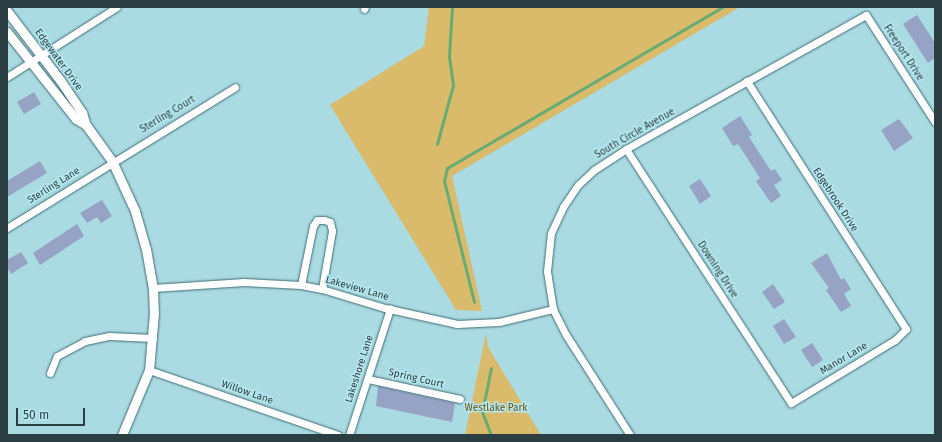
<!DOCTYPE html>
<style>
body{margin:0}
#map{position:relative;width:942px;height:442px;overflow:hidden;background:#aadae2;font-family:"Fira Sans",sans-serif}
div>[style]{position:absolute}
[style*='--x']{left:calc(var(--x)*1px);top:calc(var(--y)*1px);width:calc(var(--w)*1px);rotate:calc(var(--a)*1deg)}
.green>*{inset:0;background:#daba6b}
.stream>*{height:3px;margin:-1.5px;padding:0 1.5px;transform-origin:1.5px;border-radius:1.5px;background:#69ac73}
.building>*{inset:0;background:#96a3c4}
.roads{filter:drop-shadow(0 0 1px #406d74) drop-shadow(0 0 1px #406d74)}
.minor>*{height:7px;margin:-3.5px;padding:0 3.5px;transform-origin:3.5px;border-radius:3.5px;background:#fff}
.tertiary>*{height:9px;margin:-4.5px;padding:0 4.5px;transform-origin:4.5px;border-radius:4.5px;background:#fff}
span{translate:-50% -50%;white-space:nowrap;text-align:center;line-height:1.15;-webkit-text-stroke:3px #b7e8ef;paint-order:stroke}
.street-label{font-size:10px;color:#2b3f42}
.park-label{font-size:10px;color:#654f10}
.frame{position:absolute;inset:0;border:8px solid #2b3f42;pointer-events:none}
.scale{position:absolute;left:16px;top:408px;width:69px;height:18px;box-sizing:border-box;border:2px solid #2b3f42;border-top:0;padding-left:5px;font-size:12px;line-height:14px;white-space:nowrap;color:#2b3f42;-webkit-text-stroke:3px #b7e8ef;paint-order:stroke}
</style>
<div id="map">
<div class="green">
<div style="clip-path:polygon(429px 7px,740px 7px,452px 176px,482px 311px,456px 310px,330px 105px,424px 46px)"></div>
<div style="clip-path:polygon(486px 333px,488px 347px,541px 435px,465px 435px)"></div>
</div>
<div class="stream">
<div style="--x:437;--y:144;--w:61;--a:-74.8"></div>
<div style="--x:453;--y:85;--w:29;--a:-98"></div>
<div style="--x:449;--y:56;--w:49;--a:-86.5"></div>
<div style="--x:474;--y:302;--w:125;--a:-103.9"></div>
<div style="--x:444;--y:181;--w:13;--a:-77"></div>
<div style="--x:447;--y:168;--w:320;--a:-30.3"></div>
<div style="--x:491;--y:435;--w:25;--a:-111"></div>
<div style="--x:482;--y:412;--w:45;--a:-78.4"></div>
</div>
<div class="building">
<div style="clip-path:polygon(917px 15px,935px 43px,935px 58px,928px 63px,903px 24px)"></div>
<div style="clip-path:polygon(34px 92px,41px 104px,24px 114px,17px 102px)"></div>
<div style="clip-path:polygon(740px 116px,752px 135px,749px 137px,771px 171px,775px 169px,782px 180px,774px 185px,781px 196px,771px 203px,756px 181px,760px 178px,738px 144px,733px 146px,722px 128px)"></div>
<div style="clip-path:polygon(899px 119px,913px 138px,894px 151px,881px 130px)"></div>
<div style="clip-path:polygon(40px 161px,47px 173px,7px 197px,7px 181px)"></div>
<div style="clip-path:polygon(700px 179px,711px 196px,700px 204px,689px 186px)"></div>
<div style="clip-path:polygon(102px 200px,112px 216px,101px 223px,97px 217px,87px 223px,80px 213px)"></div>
<div style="clip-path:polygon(77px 224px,84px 236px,40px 265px,33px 253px)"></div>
<div style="clip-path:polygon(21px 252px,28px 263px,11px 274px,7px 267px,7px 260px)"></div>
<div style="clip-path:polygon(827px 253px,841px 280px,844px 278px,851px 289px,844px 294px,851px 306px,841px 312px,826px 290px,829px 288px,811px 263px)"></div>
<div style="clip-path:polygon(773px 284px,785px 302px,774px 309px,762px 292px)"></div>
<div style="clip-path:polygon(784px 319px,796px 337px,784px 344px,773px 326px)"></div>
<div style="clip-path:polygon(812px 343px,823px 360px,812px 367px,801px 350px)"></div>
<div style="clip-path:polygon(378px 386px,455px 403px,452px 422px,376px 406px)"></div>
</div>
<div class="roads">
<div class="minor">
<div style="--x:364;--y:9;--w:2;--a:-63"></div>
<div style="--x:7;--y:77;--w:130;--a:-32.5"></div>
<div style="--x:626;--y:149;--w:303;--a:57"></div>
<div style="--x:791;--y:403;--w:122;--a:-31.2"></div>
<div style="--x:895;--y:340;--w:16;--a:-45"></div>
<div style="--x:906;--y:329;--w:295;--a:-122.7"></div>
<div style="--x:7;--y:228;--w:268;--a:-31.7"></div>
<div style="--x:301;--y:285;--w:60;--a:-78.5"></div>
<div style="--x:313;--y:226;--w:7;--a:-56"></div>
<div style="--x:317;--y:220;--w:7;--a:0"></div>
<div style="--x:324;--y:220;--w:6;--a:18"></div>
<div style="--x:330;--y:222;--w:9;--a:77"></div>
<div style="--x:332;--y:231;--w:59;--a:99.8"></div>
<div style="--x:153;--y:288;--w:91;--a:-3.8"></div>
<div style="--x:244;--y:282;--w:57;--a:3"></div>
<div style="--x:301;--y:285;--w:21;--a:11"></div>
<div style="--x:322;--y:289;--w:66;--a:16.8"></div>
<div style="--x:385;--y:308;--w:74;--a:12.5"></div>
<div style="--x:457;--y:324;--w:42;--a:-2.7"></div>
<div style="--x:499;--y:322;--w:56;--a:-13.5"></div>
<div style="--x:149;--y:370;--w:200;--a:19"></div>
<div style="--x:50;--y:373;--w:18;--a:-68"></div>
<div style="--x:57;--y:356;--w:32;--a:-28"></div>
<div style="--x:85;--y:341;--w:25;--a:-12"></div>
<div style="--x:109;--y:336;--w:44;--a:2.6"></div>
<div style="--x:368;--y:379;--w:94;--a:12.3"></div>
<div style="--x:349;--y:435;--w:133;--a:-72"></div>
<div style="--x:630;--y:435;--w:119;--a:-122.6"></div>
<div style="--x:566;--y:335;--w:29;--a:-117"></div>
<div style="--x:553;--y:309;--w:38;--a:-99"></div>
<div style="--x:547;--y:271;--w:38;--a:-84"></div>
<div style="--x:551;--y:233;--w:29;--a:-65"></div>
<div style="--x:563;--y:207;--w:27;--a:-56"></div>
<div style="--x:578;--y:185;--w:22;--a:-43"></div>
<div style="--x:594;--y:170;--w:38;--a:-33"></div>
<div style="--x:626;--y:149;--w:275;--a:-29.2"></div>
<div style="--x:866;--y:15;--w:127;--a:57.2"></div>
</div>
<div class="tertiary">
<div style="--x:7;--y:11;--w:87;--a:52.5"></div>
<div style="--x:60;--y:80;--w:40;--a:56"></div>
<div style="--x:82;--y:113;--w:13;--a:72"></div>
<div style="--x:86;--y:125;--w:44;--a:54.2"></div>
<div style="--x:112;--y:161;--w:55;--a:65.3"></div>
<div style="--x:135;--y:211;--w:40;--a:74"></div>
<div style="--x:146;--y:249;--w:40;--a:80"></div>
<div style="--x:153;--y:288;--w:25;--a:88"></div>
<div style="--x:154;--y:313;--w:57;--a:95"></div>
<div style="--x:149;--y:370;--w:70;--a:112.6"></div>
<div style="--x:7;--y:32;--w:111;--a:51.6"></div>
<div style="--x:76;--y:119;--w:12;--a:31"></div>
</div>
</div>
<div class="street-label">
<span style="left:903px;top:53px;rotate:57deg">Freeport Drive</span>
<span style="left:58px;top:60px;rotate:54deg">Edgewater Drive</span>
<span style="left:168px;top:115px;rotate:-31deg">Sterling Court</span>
<span style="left:635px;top:134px;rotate:-30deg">South Circle Avenue</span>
<span style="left:54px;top:186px;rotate:-32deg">Sterling Lane</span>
<span style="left:835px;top:200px;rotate:57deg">Edgebrook Drive</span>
<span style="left:717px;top:270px;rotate:57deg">Downing Drive</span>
<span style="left:357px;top:289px;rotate:16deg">Lakeview Lane</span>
<span style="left:844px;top:359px;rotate:-31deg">Manor Lane</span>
<span style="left:360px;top:369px;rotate:-72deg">Lakeshore Lane</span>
<span style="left:416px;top:379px;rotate:13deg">Spring Court</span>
<span style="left:247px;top:393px;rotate:19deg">Willow Lane</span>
</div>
<div class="park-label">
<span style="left:496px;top:409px">Westlake Park</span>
</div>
<div class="frame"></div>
<div class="scale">50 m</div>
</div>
